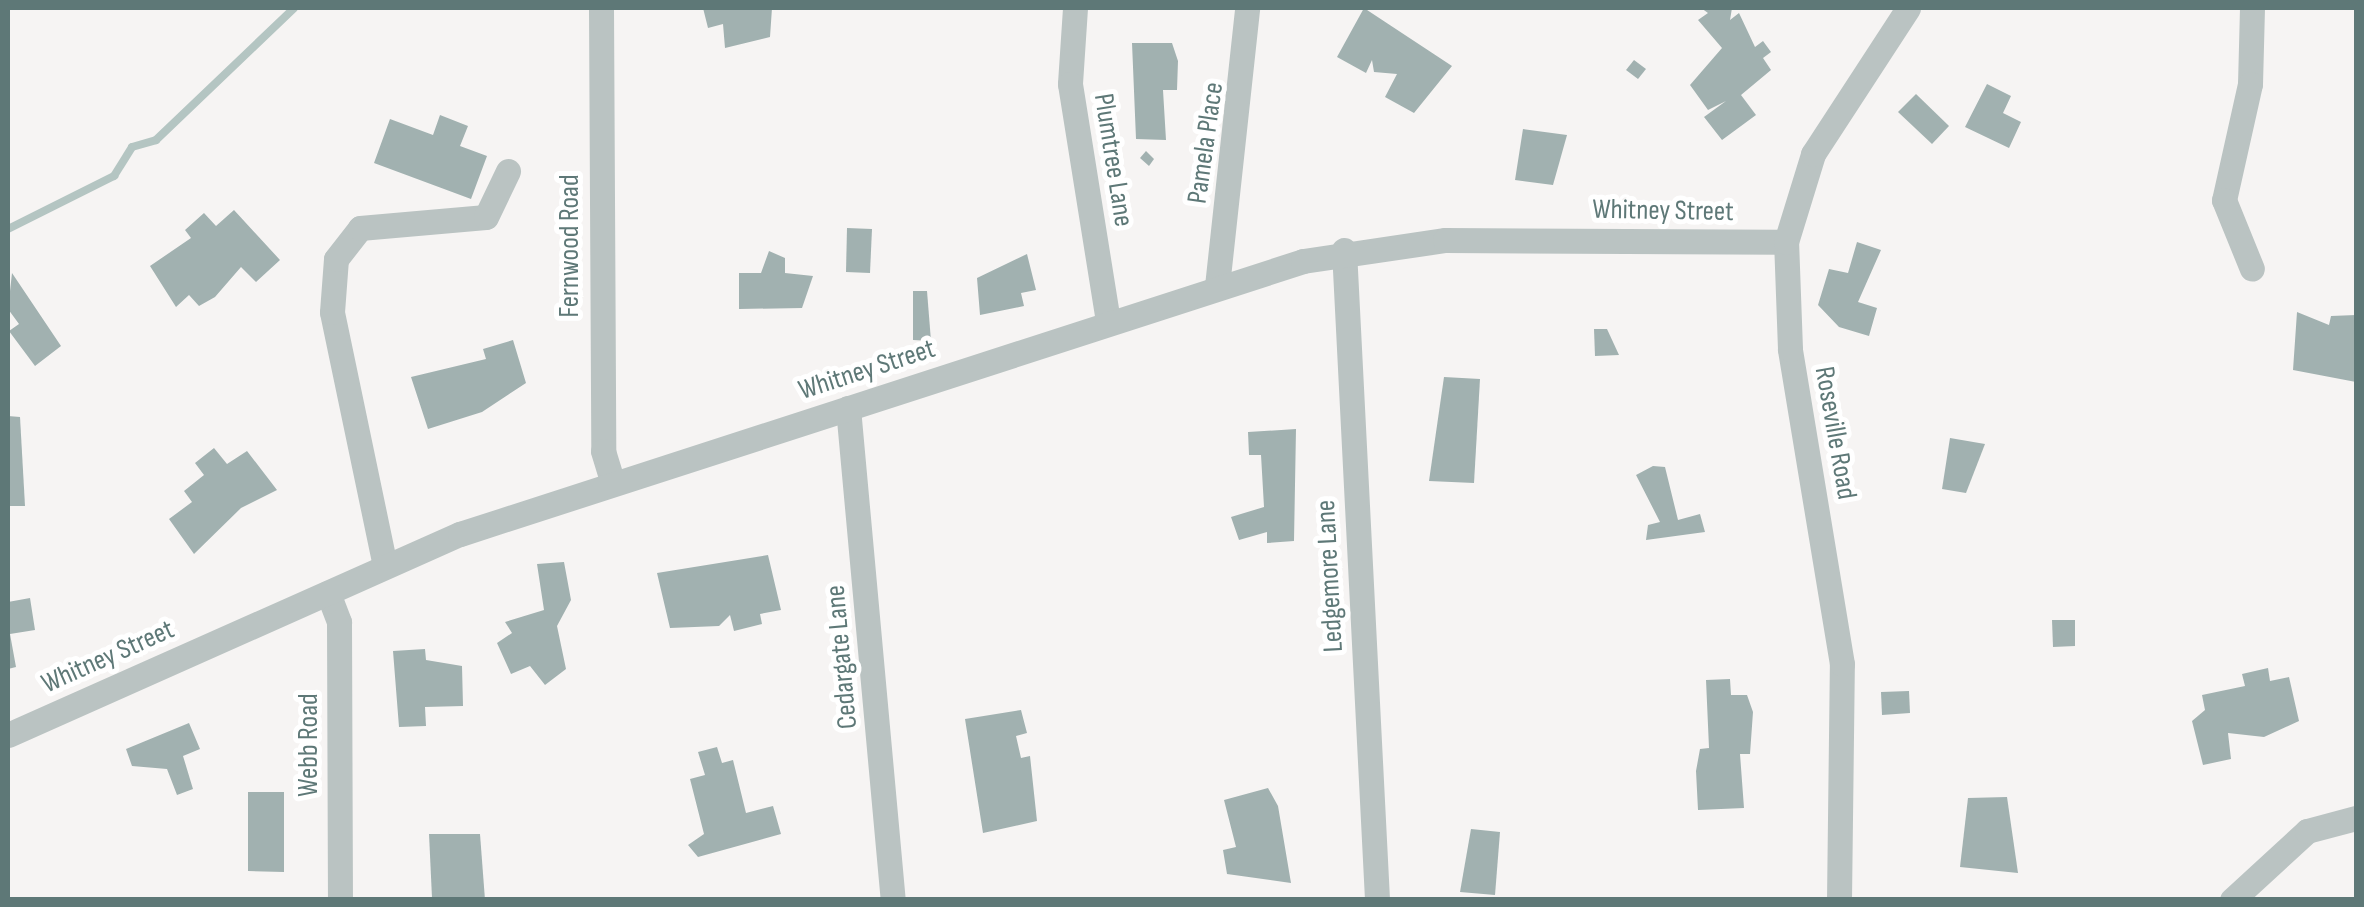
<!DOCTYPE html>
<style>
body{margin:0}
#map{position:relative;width:2364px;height:907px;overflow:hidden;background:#f6f4f3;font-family:"Sofia Sans Condensed",sans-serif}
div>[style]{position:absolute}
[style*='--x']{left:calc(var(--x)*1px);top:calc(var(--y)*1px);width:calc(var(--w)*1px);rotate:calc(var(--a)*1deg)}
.stream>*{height:8px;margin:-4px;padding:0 4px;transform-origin:4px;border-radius:4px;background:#b4c5c2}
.building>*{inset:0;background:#a1b1b0}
.minor>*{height:25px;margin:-12.5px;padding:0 12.5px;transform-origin:12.5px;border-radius:12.5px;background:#bac3c2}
span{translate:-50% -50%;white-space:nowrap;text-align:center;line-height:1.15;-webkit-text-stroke:10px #fff;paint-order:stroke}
.street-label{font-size:28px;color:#5e7877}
.frame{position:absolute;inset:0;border:10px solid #5e7877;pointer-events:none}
</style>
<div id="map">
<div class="stream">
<div style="--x:8;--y:229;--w:119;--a:-26.6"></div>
<div style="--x:114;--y:176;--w:34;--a:-58"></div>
<div style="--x:132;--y:147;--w:25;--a:-16"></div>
<div style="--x:156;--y:140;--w:191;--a:-43.7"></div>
</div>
<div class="building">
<div style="clip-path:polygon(703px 8px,772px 8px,770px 37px,725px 48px,723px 24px,708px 28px)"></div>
<div style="clip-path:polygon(1364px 8px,1452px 66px,1414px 113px,1385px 97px,1397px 74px,1374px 72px,1372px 60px,1366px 73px,1337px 57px)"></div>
<div style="clip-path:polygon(1701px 8px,1732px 8px,1730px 20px,1739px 13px,1755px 47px,1763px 41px,1771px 52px,1763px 58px,1771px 70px,1741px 95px,1756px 115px,1722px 140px,1704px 117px,1726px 101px,1708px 110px,1690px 85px,1722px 48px,1698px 20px,1708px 13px)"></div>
<div style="clip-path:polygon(1132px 43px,1172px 43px,1178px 61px,1177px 90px,1163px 90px,1166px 140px,1136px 139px)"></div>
<div style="clip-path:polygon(1634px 60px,1646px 69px,1638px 79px,1626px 70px)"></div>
<div style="clip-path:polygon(1987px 84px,2011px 96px,2003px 113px,2021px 122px,2009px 148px,1965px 127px)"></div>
<div style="clip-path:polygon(1916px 94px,1949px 126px,1932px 144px,1898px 112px)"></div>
<div style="clip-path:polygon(440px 115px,468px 126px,460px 146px,487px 156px,471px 199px,374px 163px,390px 119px,433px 135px)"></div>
<div style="clip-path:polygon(1523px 129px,1567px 135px,1553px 185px,1515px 180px)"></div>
<div style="clip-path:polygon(1146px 151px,1154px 159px,1149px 166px,1140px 158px)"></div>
<div style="clip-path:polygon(234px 210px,280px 260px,256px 282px,241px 267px,215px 297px,199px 306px,189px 295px,176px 307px,150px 266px,191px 238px,185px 230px,204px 213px,216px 226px)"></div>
<div style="clip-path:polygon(847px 228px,872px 229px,870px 273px,846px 272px)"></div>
<div style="clip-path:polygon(1857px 242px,1881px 250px,1858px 302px,1877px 308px,1869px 336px,1839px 327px,1818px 305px,1829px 269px,1848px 273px)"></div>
<div style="clip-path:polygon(769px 251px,785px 258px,785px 273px,813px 276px,802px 308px,739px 309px,739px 273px,761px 273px)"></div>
<div style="clip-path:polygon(1027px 254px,1036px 290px,1021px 293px,1024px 306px,980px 315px,977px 278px)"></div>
<div style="clip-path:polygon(12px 273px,61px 346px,35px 366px,9px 331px,19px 324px,8px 309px)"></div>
<div style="clip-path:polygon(913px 291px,927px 291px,931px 341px,913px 340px)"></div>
<div style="clip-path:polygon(2297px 312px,2329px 325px,2331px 316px,2356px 315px,2356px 382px,2293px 370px)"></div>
<div style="clip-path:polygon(1594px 329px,1607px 329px,1619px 355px,1595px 356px)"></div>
<div style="clip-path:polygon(513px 340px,526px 383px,482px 412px,428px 429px,411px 377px,486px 359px,483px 349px)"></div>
<div style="clip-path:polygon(1444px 377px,1480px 379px,1474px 483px,1429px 481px)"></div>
<div style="clip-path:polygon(8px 416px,20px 417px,25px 506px,8px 506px)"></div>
<div style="clip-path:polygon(1296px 429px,1294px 541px,1267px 543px,1267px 532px,1239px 540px,1231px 517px,1264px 507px,1261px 455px,1249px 455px,1248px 432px)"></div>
<div style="clip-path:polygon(1950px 438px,1985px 444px,1966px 493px,1942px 489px)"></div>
<div style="clip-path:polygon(214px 448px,227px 464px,247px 451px,277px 490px,241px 508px,194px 554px,169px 519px,192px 502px,184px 491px,204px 475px,195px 463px)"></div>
<div style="clip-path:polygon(1653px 466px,1665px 467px,1678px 520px,1700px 514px,1705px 532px,1646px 540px,1648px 525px,1660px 522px,1636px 475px)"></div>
<div style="clip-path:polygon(768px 555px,781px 610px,760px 614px,762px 624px,734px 631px,730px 615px,719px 626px,670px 628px,657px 573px)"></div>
<div style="clip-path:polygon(564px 562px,571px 600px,557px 626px,566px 669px,545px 685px,530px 666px,511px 674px,497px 643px,512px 633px,505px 622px,544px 610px,537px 564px)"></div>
<div style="clip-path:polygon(30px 598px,35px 630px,10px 634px,16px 667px,8px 669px,8px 602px)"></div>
<div style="clip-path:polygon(2052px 620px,2075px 620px,2075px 646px,2053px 647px)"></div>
<div style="clip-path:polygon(425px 649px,426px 660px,462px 666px,463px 706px,425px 707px,426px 726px,399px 727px,393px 651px)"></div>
<div style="clip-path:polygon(2268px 668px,2270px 681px,2289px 677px,2299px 721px,2264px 737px,2228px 733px,2231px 759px,2203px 765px,2192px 721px,2205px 710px,2202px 695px,2245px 686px,2242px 674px)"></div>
<div style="clip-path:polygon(1730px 679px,1731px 695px,1747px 695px,1753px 712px,1750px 754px,1740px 754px,1744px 808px,1698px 810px,1696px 771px,1700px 749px,1709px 748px,1706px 680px)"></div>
<div style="clip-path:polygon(1909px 691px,1910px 713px,1882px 715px,1881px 692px)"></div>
<div style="clip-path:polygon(1021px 710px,1027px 733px,1016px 736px,1021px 758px,1030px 756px,1037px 821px,983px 833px,965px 719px)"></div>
<div style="clip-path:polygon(189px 723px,200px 749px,183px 756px,193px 789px,177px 795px,167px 769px,132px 766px,126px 749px)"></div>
<div style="clip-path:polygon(717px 747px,722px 763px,733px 760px,746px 813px,773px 806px,781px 834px,698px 857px,688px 845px,704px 834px,690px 779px,705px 775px,698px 752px)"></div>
<div style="clip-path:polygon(1268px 788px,1278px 806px,1291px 883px,1227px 874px,1223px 850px,1236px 847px,1224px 800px)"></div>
<div style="clip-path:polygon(248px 792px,284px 792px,284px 872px,248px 871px)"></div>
<div style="clip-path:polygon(2007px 797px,2018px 873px,1960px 867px,1968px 798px)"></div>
<div style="clip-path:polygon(1471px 829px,1500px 832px,1495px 895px,1460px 892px)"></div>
<div style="clip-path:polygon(429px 834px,480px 834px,485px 900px,432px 898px)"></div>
</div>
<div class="minor">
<div style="--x:601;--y:8;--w:443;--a:89.7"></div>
<div style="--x:603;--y:451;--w:34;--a:73"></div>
<div style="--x:1075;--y:8;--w:76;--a:93.8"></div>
<div style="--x:1070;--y:84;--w:239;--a:80.9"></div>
<div style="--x:2252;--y:8;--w:76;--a:91.5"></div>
<div style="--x:2250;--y:84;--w:119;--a:102.6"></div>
<div style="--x:2224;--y:200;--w:74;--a:67.9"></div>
<div style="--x:1344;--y:250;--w:651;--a:87.09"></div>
<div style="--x:1217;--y:286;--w:280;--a:-83.8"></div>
<div style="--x:848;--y:408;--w:494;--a:84.8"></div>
<div style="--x:385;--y:566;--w:259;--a:-101.8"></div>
<div style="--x:332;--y:312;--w:53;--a:-85.7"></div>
<div style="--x:336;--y:259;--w:39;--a:-52"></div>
<div style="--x:360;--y:228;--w:126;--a:-5"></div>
<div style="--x:486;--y:217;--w:51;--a:-64.4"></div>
<div style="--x:328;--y:593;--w:31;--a:69"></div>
<div style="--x:339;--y:622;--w:278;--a:89.8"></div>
<div style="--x:8;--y:735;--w:495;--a:-24"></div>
<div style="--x:460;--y:534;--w:886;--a:-17.94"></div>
<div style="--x:1303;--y:261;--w:144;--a:-8.4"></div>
<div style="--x:1445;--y:240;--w:341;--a:0.3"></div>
<div style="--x:1839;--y:900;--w:236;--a:-89.3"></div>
<div style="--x:1842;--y:664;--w:319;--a:-99.4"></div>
<div style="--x:1790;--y:349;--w:107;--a:-92.1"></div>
<div style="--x:1786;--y:242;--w:92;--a:-72.9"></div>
<div style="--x:1813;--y:154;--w:174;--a:-56.9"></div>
<div style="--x:2232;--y:900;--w:102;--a:-42.6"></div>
<div style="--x:2307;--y:831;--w:51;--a:-14.9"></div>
</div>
<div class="street-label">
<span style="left:1206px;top:143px;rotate:-82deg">Pamela Place</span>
<span style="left:1113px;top:160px;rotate:81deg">Plumtree Lane</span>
<span style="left:1663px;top:211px;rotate:1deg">Whitney Street</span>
<span style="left:570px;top:246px;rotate:-90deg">Fernwood Road</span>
<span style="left:867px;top:370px;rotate:-18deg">Whitney Street</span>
<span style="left:1835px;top:433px;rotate:80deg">Roseville Road</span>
<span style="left:1330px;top:576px;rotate:-93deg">Ledgemore Lane</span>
<span style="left:108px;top:657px;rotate:-24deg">Whitney Street</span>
<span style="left:842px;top:657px;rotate:-95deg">Cedargate Lane</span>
<span style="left:309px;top:745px;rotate:-90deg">Webb Road</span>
</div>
<div class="frame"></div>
</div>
